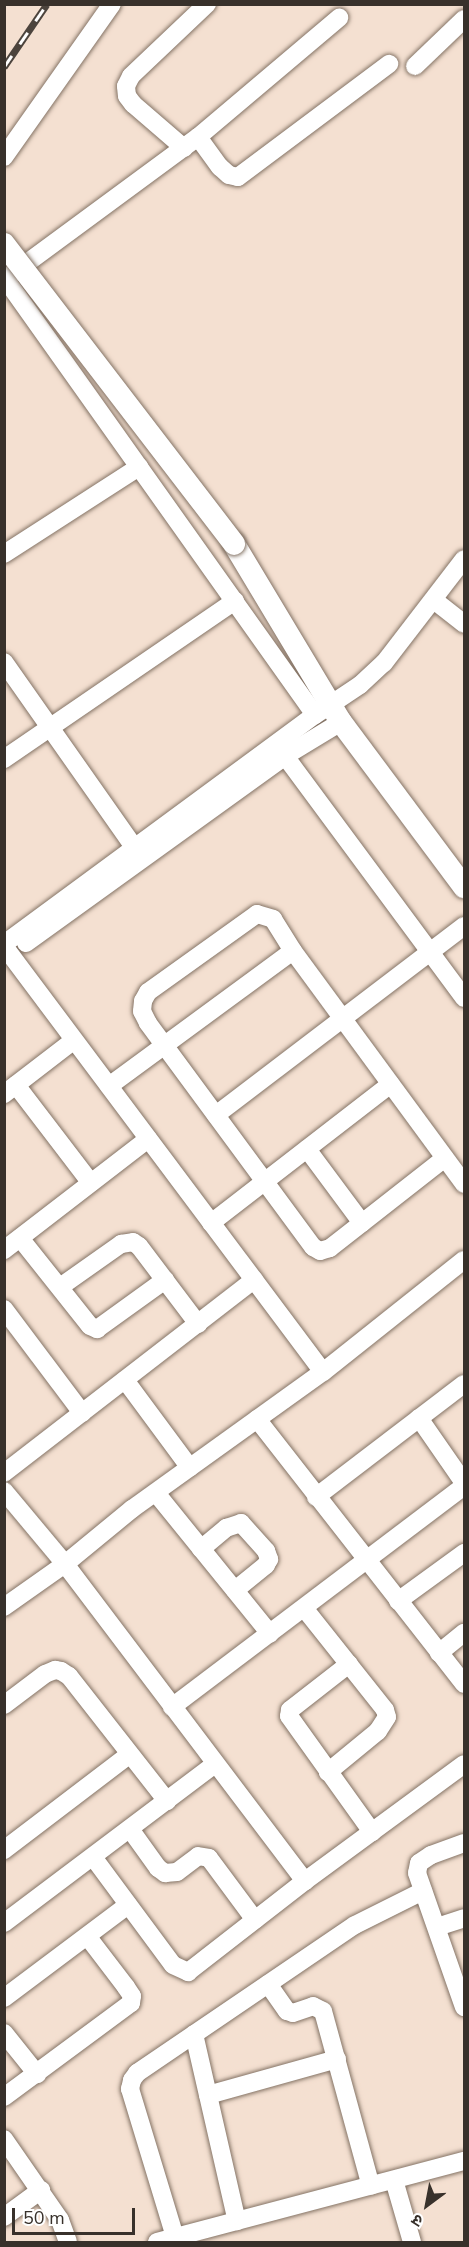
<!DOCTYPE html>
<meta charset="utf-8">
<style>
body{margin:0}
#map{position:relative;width:469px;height:2247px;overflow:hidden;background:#f4e0d1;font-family:"Nunito Sans","Noto Sans Devanagari",sans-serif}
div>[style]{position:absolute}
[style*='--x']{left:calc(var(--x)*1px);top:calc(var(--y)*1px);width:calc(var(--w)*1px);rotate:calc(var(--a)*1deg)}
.roads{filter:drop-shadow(0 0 2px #847365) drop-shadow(0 0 2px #847365)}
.minor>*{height:18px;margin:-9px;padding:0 9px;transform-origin:9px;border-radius:9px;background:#fff}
.major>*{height:22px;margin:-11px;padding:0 11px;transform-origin:11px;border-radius:11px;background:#fff}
.rail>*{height:7px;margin-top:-3.5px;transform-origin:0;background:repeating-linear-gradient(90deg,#fff 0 14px,#4c443d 0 28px);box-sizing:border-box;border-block:2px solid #4c443d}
.bridges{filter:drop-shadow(0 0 2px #847365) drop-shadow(0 0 2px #847365)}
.major-bridge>*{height:22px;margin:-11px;padding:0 11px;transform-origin:11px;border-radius:11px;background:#fff}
span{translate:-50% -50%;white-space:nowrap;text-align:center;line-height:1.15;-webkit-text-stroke:4.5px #fff;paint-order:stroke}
.frame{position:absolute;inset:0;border:6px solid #38312b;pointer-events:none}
.north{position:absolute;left:397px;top:2175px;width:60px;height:60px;-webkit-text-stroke:4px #fff;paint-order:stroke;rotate:212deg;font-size:16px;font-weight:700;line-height:24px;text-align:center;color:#38312b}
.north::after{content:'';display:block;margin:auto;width:21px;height:27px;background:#38312b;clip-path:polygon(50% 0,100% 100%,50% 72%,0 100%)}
.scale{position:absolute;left:12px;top:2208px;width:123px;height:27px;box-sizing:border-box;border:3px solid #38312b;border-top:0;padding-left:8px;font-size:18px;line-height:21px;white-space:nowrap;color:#38312b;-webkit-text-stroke:4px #fff;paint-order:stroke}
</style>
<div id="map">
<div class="roads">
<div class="minor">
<div style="--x:415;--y:66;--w:68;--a:-43.8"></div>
<div style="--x:198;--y:137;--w:37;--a:54"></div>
<div style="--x:220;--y:167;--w:12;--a:42"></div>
<div style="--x:229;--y:175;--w:9;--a:13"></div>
<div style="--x:238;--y:177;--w:189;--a:-36.8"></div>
<div style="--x:184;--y:148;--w:67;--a:-139.2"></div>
<div style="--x:133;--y:104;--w:10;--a:-127"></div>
<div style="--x:127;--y:96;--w:10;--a:-96"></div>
<div style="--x:126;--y:86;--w:11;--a:-63"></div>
<div style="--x:131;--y:76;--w:105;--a:-43.5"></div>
<div style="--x:4;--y:157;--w:187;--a:-54.8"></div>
<div style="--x:12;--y:274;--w:231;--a:-36.4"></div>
<div style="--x:198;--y:137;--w:185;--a:-40.2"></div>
<div style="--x:4;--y:277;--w:537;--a:54.62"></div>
<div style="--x:4;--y:554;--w:161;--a:-32.8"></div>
<div style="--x:435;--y:601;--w:37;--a:38"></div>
<div style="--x:4;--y:662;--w:238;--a:54.9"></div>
<div style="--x:285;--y:756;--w:301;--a:53.5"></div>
<div style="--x:4;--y:759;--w:280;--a:-34.4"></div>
<div style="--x:26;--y:943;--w:319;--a:-35.8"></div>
<div style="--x:285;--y:756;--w:66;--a:-31.3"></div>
<div style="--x:4;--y:944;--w:386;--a:-36.4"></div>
<div style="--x:315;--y:715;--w:54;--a:-33.7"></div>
<div style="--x:360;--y:685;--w:33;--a:-43"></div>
<div style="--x:384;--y:663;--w:131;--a:-52.4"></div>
<div style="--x:4;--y:946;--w:532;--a:53.17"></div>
<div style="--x:16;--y:1085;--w:123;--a:52.6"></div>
<div style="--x:109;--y:1086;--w:228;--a:-36.3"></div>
<div style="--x:4;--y:1094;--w:88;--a:-37.6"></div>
<div style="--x:216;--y:1115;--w:312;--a:-37.3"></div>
<div style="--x:307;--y:1149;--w:92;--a:53.4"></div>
<div style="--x:362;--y:1223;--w:105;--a:-38.1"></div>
<div style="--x:211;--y:1223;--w:227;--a:-37.7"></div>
<div style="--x:362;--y:1223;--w:41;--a:142"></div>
<div style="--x:330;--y:1248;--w:10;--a:163"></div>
<div style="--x:320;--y:1251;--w:8;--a:-150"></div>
<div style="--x:313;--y:1247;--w:278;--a:-126.4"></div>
<div style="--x:148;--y:1023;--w:13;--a:-117"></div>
<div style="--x:142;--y:1011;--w:10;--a:-84"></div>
<div style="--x:143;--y:1001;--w:10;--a:-61"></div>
<div style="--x:148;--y:992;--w:134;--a:-35.6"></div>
<div style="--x:257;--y:914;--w:17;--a:17"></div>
<div style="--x:273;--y:919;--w:38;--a:58"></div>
<div style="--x:293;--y:951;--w:289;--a:53.7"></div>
<div style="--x:20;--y:1238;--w:112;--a:51.5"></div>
<div style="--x:90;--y:1326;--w:8;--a:23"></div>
<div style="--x:97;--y:1329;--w:84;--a:-35.8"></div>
<div style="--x:4;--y:1250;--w:182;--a:-37.6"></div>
<div style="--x:60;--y:1287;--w:75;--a:-35.2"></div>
<div style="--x:121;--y:1244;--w:12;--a:-9"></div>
<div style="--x:133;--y:1242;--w:7;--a:34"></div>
<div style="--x:139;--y:1246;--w:98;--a:52.9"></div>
<div style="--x:4;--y:1309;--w:130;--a:53.1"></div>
<div style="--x:125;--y:1380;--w:109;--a:53.5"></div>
<div style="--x:419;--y:1418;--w:79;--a:55.3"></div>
<div style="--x:257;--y:1419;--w:336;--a:52"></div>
<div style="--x:4;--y:1473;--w:316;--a:-37.7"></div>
<div style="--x:4;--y:1491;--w:95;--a:50.1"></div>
<div style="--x:65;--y:1564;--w:398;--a:52.9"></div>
<div style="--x:305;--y:1881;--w:197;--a:-36.3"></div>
<div style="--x:156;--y:1493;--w:181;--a:51"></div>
<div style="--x:316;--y:1497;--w:186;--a:-37.4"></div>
<div style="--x:201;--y:1549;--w:33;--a:-40"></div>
<div style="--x:226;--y:1528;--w:16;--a:-18"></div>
<div style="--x:241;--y:1523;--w:38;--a:48"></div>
<div style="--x:266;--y:1551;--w:9;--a:69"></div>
<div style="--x:269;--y:1559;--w:7;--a:117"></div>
<div style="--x:266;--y:1565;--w:40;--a:141"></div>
<div style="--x:398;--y:1601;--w:82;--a:-36"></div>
<div style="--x:4;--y:1607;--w:75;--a:-35.2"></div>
<div style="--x:65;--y:1564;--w:87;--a:-39.4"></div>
<div style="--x:132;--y:1509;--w:235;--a:-35.7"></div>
<div style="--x:323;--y:1372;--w:180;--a:-38.5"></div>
<div style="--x:304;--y:1608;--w:130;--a:51.5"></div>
<div style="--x:385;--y:1710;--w:7;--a:74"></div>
<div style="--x:387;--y:1717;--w:17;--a:123"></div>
<div style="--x:378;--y:1731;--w:65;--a:140.6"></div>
<div style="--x:439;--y:1653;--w:32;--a:-39"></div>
<div style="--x:349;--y:1664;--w:75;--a:142.1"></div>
<div style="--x:290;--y:1710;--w:6;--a:99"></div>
<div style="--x:289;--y:1716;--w:143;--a:54.4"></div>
<div style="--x:4;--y:1705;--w:51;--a:-37.1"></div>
<div style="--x:45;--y:1674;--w:11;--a:-22"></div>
<div style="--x:55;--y:1670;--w:6;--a:9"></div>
<div style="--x:61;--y:1671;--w:9;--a:32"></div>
<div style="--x:69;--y:1676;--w:159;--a:51.9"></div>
<div style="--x:172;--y:1707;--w:366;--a:-37.1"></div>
<div style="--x:130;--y:1829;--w:48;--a:54.3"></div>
<div style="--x:158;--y:1868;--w:9;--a:36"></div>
<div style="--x:165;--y:1873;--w:12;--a:-5"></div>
<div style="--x:177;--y:1872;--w:26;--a:-37"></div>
<div style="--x:198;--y:1856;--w:11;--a:10"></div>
<div style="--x:209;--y:1858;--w:77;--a:53.4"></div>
<div style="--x:464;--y:1843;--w:35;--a:160"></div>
<div style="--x:431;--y:1855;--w:14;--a:146"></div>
<div style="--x:419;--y:1863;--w:10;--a:101"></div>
<div style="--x:417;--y:1873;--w:142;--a:70.7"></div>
<div style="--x:4;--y:1850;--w:158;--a:-37.3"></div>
<div style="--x:93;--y:1857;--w:134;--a:53.5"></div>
<div style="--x:173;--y:1965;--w:17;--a:25"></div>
<div style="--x:188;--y:1972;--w:148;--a:-37.9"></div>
<div style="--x:4;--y:1923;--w:264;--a:-37"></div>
<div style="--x:437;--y:1927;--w:28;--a:-18"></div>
<div style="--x:268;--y:1984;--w:33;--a:55"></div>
<div style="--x:287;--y:2011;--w:6;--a:18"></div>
<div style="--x:293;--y:2013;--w:21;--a:-19"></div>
<div style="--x:313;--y:2006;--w:11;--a:27"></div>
<div style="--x:323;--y:2011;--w:181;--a:74.7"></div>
<div style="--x:4;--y:1998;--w:155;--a:-36.9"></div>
<div style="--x:4;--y:2033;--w:53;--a:51.2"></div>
<div style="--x:194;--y:2034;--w:192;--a:77.1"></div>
<div style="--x:208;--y:2095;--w:134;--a:-15.6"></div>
<div style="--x:4;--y:2097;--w:158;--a:-36.5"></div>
<div style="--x:131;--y:2003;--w:7;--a:-82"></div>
<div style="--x:132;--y:1996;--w:11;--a:-124"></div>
<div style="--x:126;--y:1987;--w:64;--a:-127.4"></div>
<div style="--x:4;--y:2139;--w:98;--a:55.3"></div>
<div style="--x:60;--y:2220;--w:23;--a:70"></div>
<div style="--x:394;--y:2180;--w:65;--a:73.8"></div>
<div style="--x:4;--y:2217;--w:46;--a:-36.1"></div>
<div style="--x:175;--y:2237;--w:155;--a:-106.9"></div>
<div style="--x:130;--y:2089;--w:9;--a:-77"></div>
<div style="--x:132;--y:2080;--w:9;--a:-54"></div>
<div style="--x:137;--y:2073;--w:263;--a:-34.2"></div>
<div style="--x:355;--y:1925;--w:76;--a:-26.6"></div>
<div style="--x:157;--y:2242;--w:318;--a:-14.8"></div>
</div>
<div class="major">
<div style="--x:234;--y:544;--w:208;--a:59"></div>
<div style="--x:341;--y:722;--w:206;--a:53.3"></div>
</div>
</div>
<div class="rail">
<div style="--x:4;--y:67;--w:76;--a:-55.7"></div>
</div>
<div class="bridges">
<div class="major-bridge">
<div style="--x:4;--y:244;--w:378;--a:52.5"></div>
</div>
</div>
<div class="frame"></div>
<div class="north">उ</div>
<div class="scale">50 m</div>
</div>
